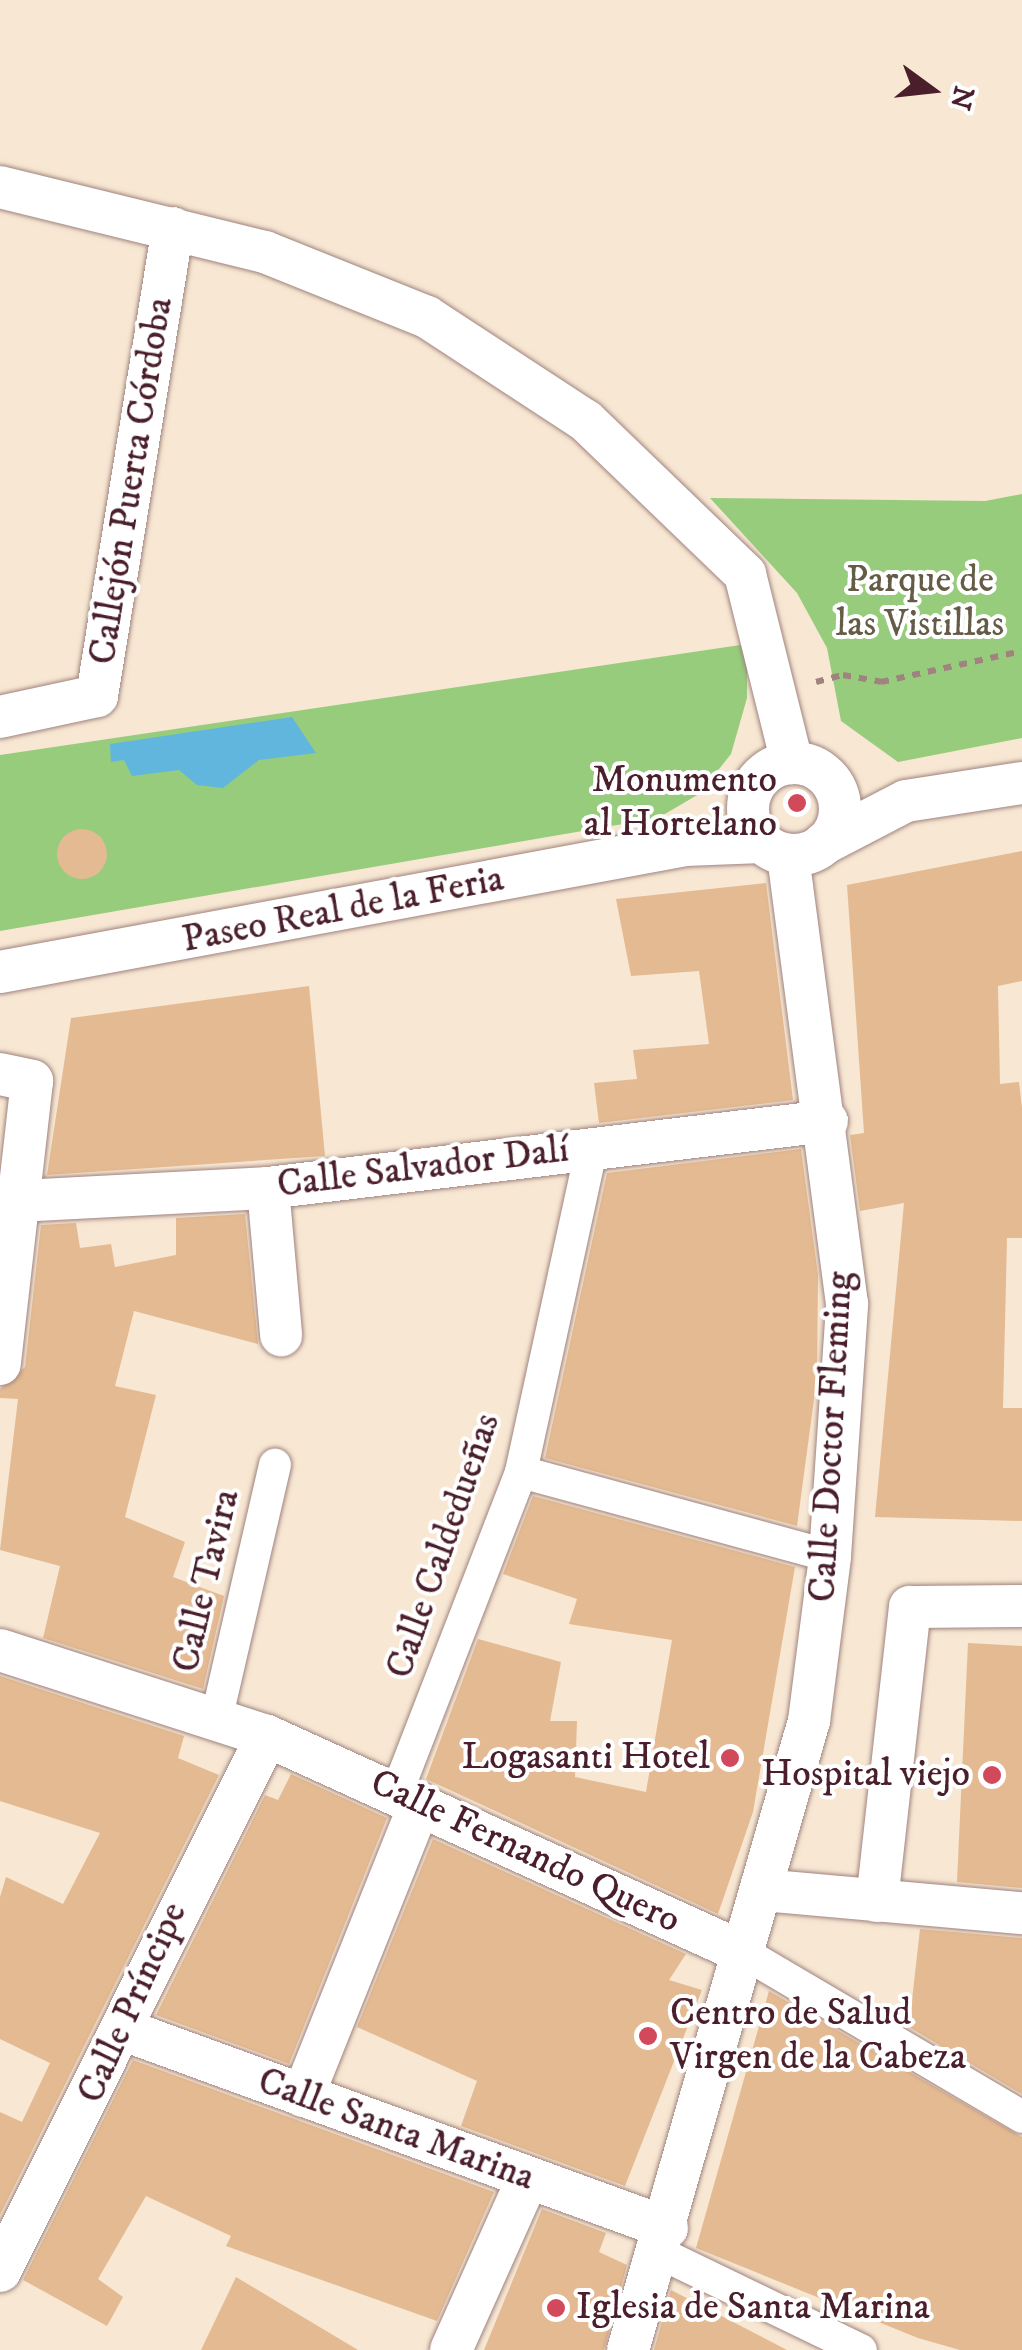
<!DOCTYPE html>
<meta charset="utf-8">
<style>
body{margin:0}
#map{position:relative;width:1022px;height:2350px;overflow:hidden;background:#f7e7d3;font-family:"IM FELL DW Pica",serif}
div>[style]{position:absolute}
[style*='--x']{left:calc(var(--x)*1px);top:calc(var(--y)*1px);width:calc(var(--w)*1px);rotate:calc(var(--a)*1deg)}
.green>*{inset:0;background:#97cc7d}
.water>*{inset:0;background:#60b6dd}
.building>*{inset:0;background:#e4ba92}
.round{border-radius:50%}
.path>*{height:6px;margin-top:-3px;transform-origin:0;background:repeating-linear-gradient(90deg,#a0837f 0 8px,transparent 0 16px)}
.roads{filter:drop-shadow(0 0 2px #a0837f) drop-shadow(0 0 2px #a0837f)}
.pedestrian>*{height:32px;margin:-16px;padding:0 16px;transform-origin:16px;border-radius:16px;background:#fff}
.minor>*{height:42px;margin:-21px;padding:0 21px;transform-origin:21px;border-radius:21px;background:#fff}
.minor>.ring{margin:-21px;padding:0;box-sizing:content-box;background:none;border:42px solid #fff;border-radius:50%}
.dots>*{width:28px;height:28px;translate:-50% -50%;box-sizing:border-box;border:5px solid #fff;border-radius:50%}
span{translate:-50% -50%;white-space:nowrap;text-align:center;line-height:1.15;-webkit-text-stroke:8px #fff;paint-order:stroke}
.street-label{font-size:38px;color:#4a1f2b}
.park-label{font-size:38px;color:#655c48}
.poi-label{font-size:38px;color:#4a1f2b}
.right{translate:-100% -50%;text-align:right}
.left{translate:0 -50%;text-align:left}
.north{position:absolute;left:882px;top:40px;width:100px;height:100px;-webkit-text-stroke:8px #fff;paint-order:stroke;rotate:105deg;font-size:28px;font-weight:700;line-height:40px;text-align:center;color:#4a1f2b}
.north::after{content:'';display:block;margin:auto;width:35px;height:45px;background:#4a1f2b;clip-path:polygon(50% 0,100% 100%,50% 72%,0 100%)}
</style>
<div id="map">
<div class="green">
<div style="clip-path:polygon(1022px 494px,1022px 738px,898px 762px,841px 721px,827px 648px,797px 593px,710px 498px,985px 501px)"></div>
<div style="clip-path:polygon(747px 644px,747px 698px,731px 754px,699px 794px,658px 818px,0 931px,0 755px)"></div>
</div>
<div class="water">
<div style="clip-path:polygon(292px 717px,316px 753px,259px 760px,223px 788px,197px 785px,179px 770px,132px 776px,124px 760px,111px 762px,110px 744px)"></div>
</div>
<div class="building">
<div class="round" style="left:57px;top:829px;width:50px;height:50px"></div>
<div style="clip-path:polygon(1022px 851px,1022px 981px,998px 986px,1000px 1084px,1019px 1082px,1022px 1108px,1022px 1238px,1007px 1238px,1003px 1408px,1022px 1408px,1022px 1521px,875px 1517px,904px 1203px,860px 1211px,850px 1135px,864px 1133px,847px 885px)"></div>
<div style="clip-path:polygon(766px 883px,793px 1100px,599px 1123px,594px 1083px,637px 1079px,633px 1050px,709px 1044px,699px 971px,631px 976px,616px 899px)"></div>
<div style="clip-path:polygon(309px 986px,325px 1156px,47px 1175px,71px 1018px)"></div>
<div style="clip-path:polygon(801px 1149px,818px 1275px,817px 1377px,797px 1526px,545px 1458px,607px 1173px)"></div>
<div style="clip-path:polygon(245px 1214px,258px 1344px,134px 1311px,115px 1386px,156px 1395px,125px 1517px,185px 1542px,173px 1577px,224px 1596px,203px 1689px,43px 1638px,60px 1566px,0 1550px,18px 1399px,0 1398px,0 1389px,25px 1367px,41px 1225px,76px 1223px,80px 1248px,111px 1244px,115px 1267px,176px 1255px,176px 1218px)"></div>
<div style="clip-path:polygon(533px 1496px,795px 1567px,753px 1812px,718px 1914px,426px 1779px,478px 1639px,561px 1662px,550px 1721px,577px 1721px,575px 1777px,646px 1792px,672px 1640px,569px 1624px,577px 1599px,503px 1574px)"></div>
<div style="clip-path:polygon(968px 1643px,1022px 1646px,1022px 1888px,957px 1882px)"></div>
<div style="clip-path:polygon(0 1676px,184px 1736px,178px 1758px,219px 1775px,0 2215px,0 2112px,22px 2122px,50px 2063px,0 2039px,0 1897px,6px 1877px,63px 1904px,100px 1833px,0 1801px)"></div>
<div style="clip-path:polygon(291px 1774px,387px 1818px,289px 2064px,156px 2015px,265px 1795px,278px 1800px)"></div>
<div style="clip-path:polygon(433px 1839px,686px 1954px,669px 1980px,702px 1990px,625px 2186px,461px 2126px,477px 2081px,357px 2027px)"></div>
<div style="clip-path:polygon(920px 1929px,1022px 1938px,1022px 2094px,909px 2027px)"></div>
<div style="clip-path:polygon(769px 1991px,1022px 2137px,1022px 2350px,960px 2350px,918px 2338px,696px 2248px)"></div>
<div style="clip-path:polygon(133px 2060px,494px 2192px,437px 2321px,226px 2246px,231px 2236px,146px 2196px,98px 2279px,123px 2297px,107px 2326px,23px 2280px)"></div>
<div style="clip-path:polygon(542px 2209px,606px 2233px,599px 2252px,627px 2265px,604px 2350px,484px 2350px)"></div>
<div style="clip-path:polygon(236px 2277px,358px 2350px,201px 2350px)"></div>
<div style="clip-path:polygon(671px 2290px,787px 2350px,654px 2350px)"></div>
</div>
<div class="path">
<div style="--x:816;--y:682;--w:28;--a:-15"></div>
<div style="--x:843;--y:675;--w:39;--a:10"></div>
<div style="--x:881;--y:682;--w:144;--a:-12.4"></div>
</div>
<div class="roads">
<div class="pedestrian">
<div style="--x:521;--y:1472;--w:320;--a:15.2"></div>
<div style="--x:217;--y:1716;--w:258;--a:-77"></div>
<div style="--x:397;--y:1792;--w:343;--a:-68.8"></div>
<div style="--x:521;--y:1472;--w:334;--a:-77.7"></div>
<div style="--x:744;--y:1953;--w:323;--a:30.5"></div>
<div style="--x:662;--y:2254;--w:221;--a:25.8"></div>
</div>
<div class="minor">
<div style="--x:0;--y:187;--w:273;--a:13.8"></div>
<div style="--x:265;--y:252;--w:175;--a:21.9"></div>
<div style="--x:427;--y:317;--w:190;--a:33.2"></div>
<div style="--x:586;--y:421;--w:221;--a:43.9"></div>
<div style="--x:745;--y:574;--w:195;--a:76"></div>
<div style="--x:0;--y:717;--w:99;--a:-12.2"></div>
<div style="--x:97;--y:696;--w:474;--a:-80.8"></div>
<div class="ring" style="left:748px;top:763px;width:50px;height:50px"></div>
<div style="--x:823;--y:844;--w:93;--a:-27.4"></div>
<div style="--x:906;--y:801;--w:117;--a:-8.8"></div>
<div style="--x:0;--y:972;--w:697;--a:-10.5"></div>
<div style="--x:685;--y:845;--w:77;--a:-2.2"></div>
<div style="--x:0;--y:1074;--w:33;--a:12"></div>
<div style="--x:32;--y:1081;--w:285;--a:96.5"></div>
<div style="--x:268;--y:1188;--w:148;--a:84.9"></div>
<div style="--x:19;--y:1201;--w:249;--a:-3"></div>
<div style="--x:268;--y:1188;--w:563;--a:-6.83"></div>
<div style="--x:0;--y:1650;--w:281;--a:17.9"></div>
<div style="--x:267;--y:1736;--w:524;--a:24.46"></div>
<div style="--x:762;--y:1890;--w:261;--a:5.1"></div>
<div style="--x:877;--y:1901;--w:296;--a:-83.6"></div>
<div style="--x:910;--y:1607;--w:112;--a:-0.5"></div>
<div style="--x:124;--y:2030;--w:578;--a:20.03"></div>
<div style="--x:303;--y:2096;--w:315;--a:-68.2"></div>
<div style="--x:0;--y:2271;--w:598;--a:-63.48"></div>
<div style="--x:451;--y:2350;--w:188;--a:-65.9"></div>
<div style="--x:628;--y:2350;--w:655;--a:-73.95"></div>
<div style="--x:809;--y:1721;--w:166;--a:-82.7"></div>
<div style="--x:830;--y:1556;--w:253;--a:-86.1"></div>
<div style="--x:847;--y:1304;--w:453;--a:-97.5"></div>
</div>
</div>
<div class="dots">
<div style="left:797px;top:803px;background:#d1495b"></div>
<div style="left:730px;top:1758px;background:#d1495b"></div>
<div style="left:992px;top:1775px;background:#d1495b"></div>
<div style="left:648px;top:2036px;background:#d1495b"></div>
<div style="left:556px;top:2308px;background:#d1495b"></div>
</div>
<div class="street-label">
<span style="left:132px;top:481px;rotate:-81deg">Callejón Puerta Córdoba</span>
<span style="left:343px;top:910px;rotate:-11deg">Paseo Real de la Feria</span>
<span style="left:423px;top:1168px;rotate:-7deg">Calle Salvador Dalí</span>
<span style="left:832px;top:1437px;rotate:-87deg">Calle Doctor Fleming</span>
<span style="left:444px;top:1546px;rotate:-71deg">Calle Caldedueñas</span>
<span style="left:207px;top:1581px;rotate:-77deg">Calle Tavira</span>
<span style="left:525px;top:1852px;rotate:25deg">Calle Fernando Quero</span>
<span style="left:133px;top:2003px;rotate:-66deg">Calle Príncipe</span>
<span style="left:396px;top:2130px;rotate:20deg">Calle Santa Marina</span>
</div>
<div class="park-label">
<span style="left:920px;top:603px">Parque de<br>las Vistillas</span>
</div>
<div class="poi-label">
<span class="right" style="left:777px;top:803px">Monumento<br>al Hortelano</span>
<span class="right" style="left:710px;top:1758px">Logasanti Hotel</span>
<span class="right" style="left:970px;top:1775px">Hospital viejo</span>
<span class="left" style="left:670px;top:2036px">Centro de Salud<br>Virgen de la Cabeza</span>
<span class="left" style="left:576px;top:2308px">Iglesia de Santa Marina</span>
</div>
<div class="north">N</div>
</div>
